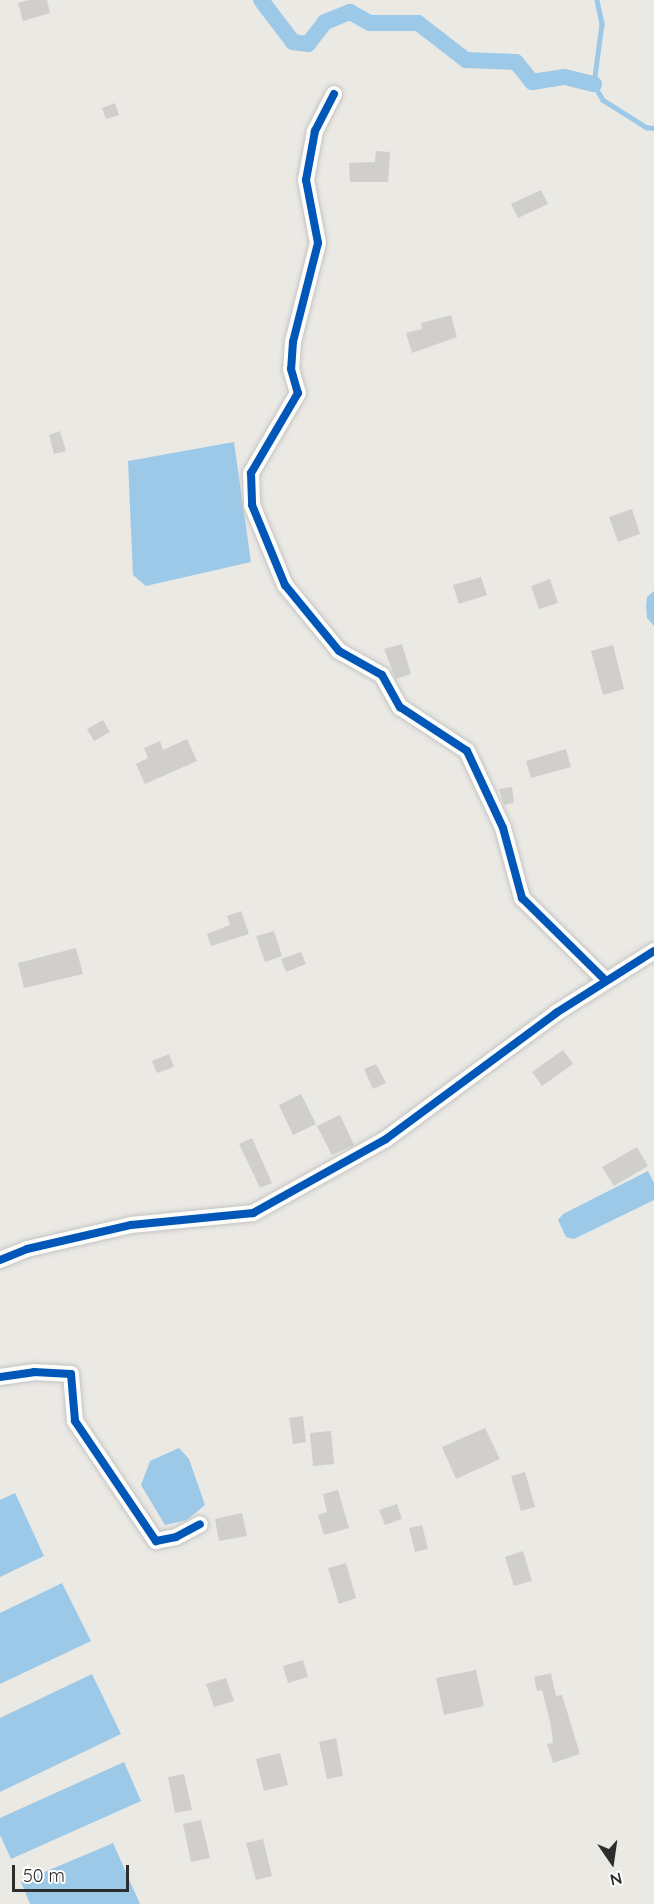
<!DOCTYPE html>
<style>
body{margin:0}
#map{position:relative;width:654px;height:1904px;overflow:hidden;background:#ebe9e4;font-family:Quicksand,sans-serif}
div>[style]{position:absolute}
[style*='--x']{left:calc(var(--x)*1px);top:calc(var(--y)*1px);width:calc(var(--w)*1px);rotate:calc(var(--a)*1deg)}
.water>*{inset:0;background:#9dc9e8}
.stream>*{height:4.5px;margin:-2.25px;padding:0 2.25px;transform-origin:2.25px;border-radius:2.25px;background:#9dc9e8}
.canal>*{height:16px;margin:-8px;padding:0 8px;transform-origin:8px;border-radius:8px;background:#9dc9e8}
.building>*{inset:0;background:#d0cfcb}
.roads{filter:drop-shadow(0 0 2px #c5c4c4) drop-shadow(0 0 2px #c5c4c4)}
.minor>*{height:16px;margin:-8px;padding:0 8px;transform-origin:8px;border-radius:8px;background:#fcfcfb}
.cycleway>*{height:8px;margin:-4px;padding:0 4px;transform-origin:4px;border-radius:4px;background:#0057b8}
span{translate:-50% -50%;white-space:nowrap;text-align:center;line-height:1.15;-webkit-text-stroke:6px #fff;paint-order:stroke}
.north{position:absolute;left:582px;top:1832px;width:60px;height:60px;-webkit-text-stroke:4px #fff;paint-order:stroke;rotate:167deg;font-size:16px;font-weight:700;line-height:24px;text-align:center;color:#2d2d2d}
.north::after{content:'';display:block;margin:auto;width:21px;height:27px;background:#2d2d2d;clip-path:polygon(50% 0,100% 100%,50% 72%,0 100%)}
.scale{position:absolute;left:12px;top:1865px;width:117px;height:27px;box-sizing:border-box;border:3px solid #2d2d2d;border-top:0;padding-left:8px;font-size:18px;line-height:21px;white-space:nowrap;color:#2d2d2d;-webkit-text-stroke:4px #fff;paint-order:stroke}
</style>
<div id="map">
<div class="water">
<div style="clip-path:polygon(234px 442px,251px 562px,146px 586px,133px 575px,128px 461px)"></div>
<div style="clip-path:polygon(654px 591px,654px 626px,647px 618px,646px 606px,647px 597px)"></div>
<div style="clip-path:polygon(648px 1171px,654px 1183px,654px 1200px,574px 1239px,566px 1237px,558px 1220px,563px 1214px)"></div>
<div style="clip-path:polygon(179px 1448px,189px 1459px,205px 1505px,187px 1520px,165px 1525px,141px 1485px,150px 1461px)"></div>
<div style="clip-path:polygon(15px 1493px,44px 1556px,0 1577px,0 1500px)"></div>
<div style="clip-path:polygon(62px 1583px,91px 1641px,0 1684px,0 1613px)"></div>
<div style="clip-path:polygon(92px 1674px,121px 1734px,0 1792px,0 1718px)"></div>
<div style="clip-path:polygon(124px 1762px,141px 1801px,11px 1859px,0 1835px,0 1818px)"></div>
<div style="clip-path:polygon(113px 1843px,140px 1904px,30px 1904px,21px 1882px)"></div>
</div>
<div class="stream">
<div style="--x:597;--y:0;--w:25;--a:78"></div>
<div style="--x:602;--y:24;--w:61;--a:97.6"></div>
<div style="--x:594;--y:84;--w:18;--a:61"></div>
<div style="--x:603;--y:100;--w:51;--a:32.1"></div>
<div style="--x:646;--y:127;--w:8;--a:7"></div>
</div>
<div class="canal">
<div style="--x:261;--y:0;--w:53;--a:52.7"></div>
<div style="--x:293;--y:42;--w:15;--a:8"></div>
<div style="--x:308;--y:44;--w:28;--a:-52"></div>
<div style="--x:325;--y:22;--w:27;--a:-22"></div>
<div style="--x:350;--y:12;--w:23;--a:29"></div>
<div style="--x:370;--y:23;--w:48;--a:0"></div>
<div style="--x:418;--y:23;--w:61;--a:37.6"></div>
<div style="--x:466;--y:60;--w:50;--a:2.3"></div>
<div style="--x:516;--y:62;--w:26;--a:51"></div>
<div style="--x:532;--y:82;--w:33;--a:-9"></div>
<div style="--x:565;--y:77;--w:30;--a:14"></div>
</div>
<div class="building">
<div style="clip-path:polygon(29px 0,47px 0,50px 13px,23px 21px,18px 3px)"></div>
<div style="clip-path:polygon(115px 103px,119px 115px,106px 119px,102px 108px)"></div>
<div style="clip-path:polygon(376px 151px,390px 152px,388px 182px,350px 182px,349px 163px,375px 162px)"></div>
<div style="clip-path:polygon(541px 190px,548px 204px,518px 218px,511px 204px)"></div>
<div style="clip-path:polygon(451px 315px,457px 337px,412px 353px,406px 333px,422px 329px,421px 323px)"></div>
<div style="clip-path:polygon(60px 431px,66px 451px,54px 454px,49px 435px)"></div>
<div style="clip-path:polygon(632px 509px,640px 534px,618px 542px,609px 517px)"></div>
<div style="clip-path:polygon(481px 577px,487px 595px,459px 604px,453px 585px)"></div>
<div style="clip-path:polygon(550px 579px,558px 603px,539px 609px,531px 586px)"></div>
<div style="clip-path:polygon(402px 644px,411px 674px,396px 679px,384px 649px)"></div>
<div style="clip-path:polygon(613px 645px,624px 689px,603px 695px,591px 651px)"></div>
<div style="clip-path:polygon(103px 720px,110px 732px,94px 741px,87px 729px)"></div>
<div style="clip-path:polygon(187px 739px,197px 761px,145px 784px,136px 764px,148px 758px,144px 748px,160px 741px,163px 750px)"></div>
<div style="clip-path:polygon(566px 749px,571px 767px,531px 778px,526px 761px)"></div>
<div style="clip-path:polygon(512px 787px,514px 803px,504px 805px,499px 789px)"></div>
<div style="clip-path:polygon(241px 911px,249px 934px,211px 946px,207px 934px,230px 925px,227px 916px)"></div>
<div style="clip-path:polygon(274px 931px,282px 956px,265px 962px,256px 936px)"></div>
<div style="clip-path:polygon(76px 948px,83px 974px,24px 988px,18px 963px)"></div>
<div style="clip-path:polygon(301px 952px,306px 964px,286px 972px,281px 959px)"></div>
<div style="clip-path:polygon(563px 1050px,573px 1064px,542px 1086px,532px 1072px)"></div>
<div style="clip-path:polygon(169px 1054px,174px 1067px,157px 1073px,152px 1061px)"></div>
<div style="clip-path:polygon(376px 1064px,386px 1083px,373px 1089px,364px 1069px)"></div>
<div style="clip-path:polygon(301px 1094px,316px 1124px,293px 1135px,279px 1105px)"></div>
<div style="clip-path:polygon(340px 1115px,354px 1145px,332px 1155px,317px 1126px)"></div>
<div style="clip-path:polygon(252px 1138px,272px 1183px,260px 1188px,239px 1144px)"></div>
<div style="clip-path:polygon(637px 1147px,648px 1166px,614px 1186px,602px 1167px)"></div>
<div style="clip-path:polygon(303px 1416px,306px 1442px,293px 1444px,289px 1418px)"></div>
<div style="clip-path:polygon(485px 1428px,500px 1459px,456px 1479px,442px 1447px)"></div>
<div style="clip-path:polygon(331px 1431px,334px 1464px,313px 1466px,310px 1433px)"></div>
<div style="clip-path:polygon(525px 1472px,535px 1507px,521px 1511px,511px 1476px)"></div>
<div style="clip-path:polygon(338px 1490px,349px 1528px,324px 1535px,318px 1515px,327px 1512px,323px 1494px)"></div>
<div style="clip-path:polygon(397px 1504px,402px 1519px,385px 1525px,379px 1510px)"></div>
<div style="clip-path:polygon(242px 1513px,247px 1536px,219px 1541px,215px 1519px)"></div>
<div style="clip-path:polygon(422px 1525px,428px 1549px,415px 1552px,409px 1528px)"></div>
<div style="clip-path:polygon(523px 1551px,532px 1581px,514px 1586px,505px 1557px)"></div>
<div style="clip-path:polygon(346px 1563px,356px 1598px,339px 1604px,328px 1568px)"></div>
<div style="clip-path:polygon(303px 1660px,308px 1677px,288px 1683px,283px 1666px)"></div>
<div style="clip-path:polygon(476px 1670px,484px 1706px,444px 1715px,436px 1678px)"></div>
<div style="clip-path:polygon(551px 1673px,556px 1696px,562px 1695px,580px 1754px,553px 1763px,547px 1744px,553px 1743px,551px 1726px,542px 1690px,537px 1691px,534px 1677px)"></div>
<div style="clip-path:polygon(226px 1678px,234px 1701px,214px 1707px,206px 1684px)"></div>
<div style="clip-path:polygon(336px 1738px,343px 1776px,327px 1779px,319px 1742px)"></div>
<div style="clip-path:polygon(280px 1753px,288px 1785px,264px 1791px,256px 1759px)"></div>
<div style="clip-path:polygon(184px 1774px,192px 1810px,175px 1813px,168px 1777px)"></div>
<div style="clip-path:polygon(201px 1820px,210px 1858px,191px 1862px,183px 1824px)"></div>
<div style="clip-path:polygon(263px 1839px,272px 1876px,256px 1880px,246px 1843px)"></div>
</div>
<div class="roads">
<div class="minor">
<div style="--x:334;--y:94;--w:42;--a:117.2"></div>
<div style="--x:315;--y:131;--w:50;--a:100.4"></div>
<div style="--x:306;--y:180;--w:64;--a:79.2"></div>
<div style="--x:318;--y:243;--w:102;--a:104.2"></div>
<div style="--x:293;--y:342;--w:27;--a:94"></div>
<div style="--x:291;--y:369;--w:25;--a:74"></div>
<div style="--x:298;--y:393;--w:93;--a:120.4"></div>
<div style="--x:251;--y:473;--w:32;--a:88"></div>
<div style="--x:252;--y:505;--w:87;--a:67.6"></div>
<div style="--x:285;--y:585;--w:85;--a:50.7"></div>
<div style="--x:339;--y:651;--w:49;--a:29.2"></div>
<div style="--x:382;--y:675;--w:37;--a:61"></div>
<div style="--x:400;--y:707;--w:80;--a:33.3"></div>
<div style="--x:467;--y:751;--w:85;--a:64.9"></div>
<div style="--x:503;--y:828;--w:73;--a:74.8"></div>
<div style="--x:522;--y:898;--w:115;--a:44.6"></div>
<div style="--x:0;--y:1260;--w:29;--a:-22"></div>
<div style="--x:27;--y:1249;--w:107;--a:-13"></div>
<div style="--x:131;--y:1225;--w:123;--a:-5.6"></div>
<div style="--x:253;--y:1213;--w:152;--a:-29.1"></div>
<div style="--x:386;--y:1139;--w:212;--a:-36.5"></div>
<div style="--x:556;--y:1013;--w:116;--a:-32.3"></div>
<div style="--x:0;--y:1377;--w:34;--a:-8"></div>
<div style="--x:34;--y:1372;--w:37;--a:3"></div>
<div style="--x:71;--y:1374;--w:47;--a:85.1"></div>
<div style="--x:75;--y:1421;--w:145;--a:56"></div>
<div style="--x:156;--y:1541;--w:20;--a:-11"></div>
<div style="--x:176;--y:1537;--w:27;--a:-28"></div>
</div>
</div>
<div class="cycleway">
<div style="--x:334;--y:94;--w:42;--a:117.2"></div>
<div style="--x:315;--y:131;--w:50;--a:100.4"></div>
<div style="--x:306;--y:180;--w:64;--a:79.2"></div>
<div style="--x:318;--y:243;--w:102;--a:104.2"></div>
<div style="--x:293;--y:342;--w:27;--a:94"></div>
<div style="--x:291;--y:369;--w:25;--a:74"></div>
<div style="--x:298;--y:393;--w:93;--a:120.4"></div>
<div style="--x:251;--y:473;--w:32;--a:88"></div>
<div style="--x:252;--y:505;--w:87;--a:67.6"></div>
<div style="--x:285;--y:585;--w:85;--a:50.7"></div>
<div style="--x:339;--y:651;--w:49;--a:29.2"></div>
<div style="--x:382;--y:675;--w:37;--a:61"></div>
<div style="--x:400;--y:707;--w:80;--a:33.3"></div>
<div style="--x:467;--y:751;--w:85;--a:64.9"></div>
<div style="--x:503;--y:828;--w:73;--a:74.8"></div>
<div style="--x:522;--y:898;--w:115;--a:44.6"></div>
<div style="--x:0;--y:1260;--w:29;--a:-22"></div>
<div style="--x:27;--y:1249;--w:107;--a:-13"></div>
<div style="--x:131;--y:1225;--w:123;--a:-5.6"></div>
<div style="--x:253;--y:1213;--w:152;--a:-29.1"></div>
<div style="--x:386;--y:1139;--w:212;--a:-36.5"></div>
<div style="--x:556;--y:1013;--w:116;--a:-32.3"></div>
<div style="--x:0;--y:1377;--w:34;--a:-8"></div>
<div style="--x:34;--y:1372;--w:37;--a:3"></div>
<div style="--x:71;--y:1374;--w:47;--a:85.1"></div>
<div style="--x:75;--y:1421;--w:145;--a:56"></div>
<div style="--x:156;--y:1541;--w:20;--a:-11"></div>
<div style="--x:176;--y:1537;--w:27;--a:-28"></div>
</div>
<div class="north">N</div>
<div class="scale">50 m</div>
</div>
